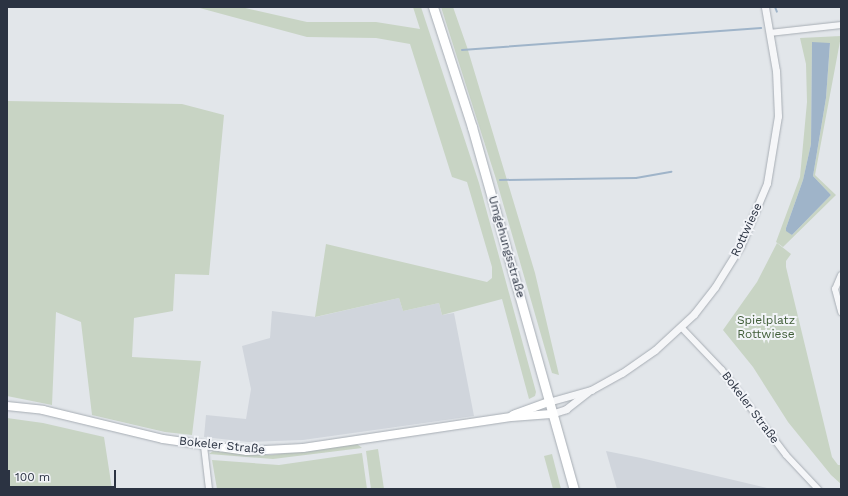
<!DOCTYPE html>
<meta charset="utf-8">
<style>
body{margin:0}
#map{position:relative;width:848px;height:496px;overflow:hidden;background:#e2e6ea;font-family:"Work Sans",sans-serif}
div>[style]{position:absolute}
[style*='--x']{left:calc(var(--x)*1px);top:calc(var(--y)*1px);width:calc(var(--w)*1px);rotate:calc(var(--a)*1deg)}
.built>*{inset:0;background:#d0d5dc}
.green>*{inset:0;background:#c8d4c4}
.water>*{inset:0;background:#9fb4c9}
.stream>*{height:2px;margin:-1px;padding:0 1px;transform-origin:1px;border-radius:1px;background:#9fb4c9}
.roads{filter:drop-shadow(0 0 1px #a7adb4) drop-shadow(0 0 1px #a7adb4)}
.minor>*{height:6px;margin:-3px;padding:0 3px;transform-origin:3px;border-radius:3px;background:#f5f6f8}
.tertiary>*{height:7px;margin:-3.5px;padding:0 3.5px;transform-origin:3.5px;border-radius:3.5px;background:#f5f6f8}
.secondary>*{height:8px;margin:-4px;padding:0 4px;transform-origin:4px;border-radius:4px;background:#fff}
.primary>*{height:9px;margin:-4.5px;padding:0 4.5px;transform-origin:4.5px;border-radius:4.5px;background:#fff}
span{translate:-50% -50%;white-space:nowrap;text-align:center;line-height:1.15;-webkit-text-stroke:4px #f2f4f8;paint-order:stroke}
.street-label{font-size:12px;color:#2b3342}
.park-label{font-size:12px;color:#405d38}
.frame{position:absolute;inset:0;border:8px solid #2b3342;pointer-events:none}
.scale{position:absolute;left:8px;top:470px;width:108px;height:18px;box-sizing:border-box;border:2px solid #2b3342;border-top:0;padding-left:5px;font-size:12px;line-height:14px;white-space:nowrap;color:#2b3342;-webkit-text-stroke:3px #f2f4f8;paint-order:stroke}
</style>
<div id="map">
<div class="built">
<div style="clip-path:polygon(399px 298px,403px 311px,439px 303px,442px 315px,454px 313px,474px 416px,303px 440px,248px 442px,204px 437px,206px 415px,246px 419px,251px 389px,242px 346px,270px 338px,272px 311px,316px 317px)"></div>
<div style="clip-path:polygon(606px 451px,641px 458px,771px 489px,617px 489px)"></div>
</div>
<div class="green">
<div style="clip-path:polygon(196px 7px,241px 7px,307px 22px,376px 22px,420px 29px,413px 7px,421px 7px,479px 183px,536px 392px,535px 396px,529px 399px,502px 299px,442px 315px,439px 303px,403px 311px,399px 298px,315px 317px,326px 244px,487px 282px,492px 278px,492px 267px,467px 182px,452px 177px,410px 44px,376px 38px,307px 37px)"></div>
<div style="clip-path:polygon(441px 7px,453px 7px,467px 47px,535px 273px,559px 375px,552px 373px,496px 179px)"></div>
<div style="clip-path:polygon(evenodd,841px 36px,815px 175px,836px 195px,783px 247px,776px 242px,800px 177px,807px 102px,806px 64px,800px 38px,841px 36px,812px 43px,830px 43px,826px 98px,813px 176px,831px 195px,792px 235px,786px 228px,803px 180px,811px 144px,812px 43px)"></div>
<div style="clip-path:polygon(7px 101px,182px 104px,224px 115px,209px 275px,175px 274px,173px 311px,134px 318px,132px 357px,201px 361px,192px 435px,165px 432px,92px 415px,81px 322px,56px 312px,52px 405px,7px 396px)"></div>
<div style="clip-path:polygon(777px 243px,791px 254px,786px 261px,786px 267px,832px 457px,838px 465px,841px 465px,841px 484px,831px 475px,788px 422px,753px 367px,723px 330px,757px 282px)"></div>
<div style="clip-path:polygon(7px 418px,43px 423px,104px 437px,112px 489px,7px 489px)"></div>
<div style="clip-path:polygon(357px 444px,362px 448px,273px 459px,209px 454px,213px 451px,271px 455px)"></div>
<div style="clip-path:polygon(378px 449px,384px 489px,371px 489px,366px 451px)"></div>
<div style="clip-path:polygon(362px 453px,367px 489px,217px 489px,212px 460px,279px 465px)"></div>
<div style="clip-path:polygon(552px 454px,561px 489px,553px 489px,544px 456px)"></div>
</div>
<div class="water">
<div style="clip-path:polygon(812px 42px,830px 43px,826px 98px,813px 176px,831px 195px,792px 235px,786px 231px,786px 228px,803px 180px,811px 144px)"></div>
</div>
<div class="stream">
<div style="--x:775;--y:7;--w:5;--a:68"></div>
<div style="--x:462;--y:50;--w:300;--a:-4.2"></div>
<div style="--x:500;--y:180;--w:136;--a:-0.8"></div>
<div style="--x:636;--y:178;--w:36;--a:-10"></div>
</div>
<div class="roads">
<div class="minor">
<div style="--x:770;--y:33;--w:71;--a:-6.4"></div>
<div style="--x:841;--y:275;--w:15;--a:113"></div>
<div style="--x:835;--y:289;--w:24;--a:75"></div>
<div style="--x:681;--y:327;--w:59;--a:46.4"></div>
<div style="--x:722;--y:370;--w:106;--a:53"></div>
<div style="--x:786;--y:455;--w:47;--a:46.7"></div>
<div style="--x:204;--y:446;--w:43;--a:83.4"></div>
</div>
<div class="tertiary">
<div style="--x:548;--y:402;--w:45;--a:-15.6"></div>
<div style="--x:591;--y:390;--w:35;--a:-29"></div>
<div style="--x:622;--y:373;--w:40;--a:-34.9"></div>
<div style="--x:655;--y:350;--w:53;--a:-42.7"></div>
<div style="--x:694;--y:314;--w:34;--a:-52"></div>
<div style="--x:715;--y:287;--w:49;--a:-58.2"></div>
<div style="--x:741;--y:245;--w:67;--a:-67.2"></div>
<div style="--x:767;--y:183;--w:68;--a:-80.7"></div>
<div style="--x:778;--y:116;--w:45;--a:-92.5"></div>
<div style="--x:776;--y:71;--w:65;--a:-99.8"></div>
<div style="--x:551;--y:414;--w:16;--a:-18"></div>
<div style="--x:566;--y:409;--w:28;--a:-38"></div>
</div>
<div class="secondary">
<div style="--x:7;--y:406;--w:36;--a:6"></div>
<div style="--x:43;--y:410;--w:123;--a:13.6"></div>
<div style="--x:163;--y:439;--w:85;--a:8.1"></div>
<div style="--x:247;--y:451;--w:56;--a:-3.1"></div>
<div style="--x:303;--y:448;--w:210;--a:-8.5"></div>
<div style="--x:511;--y:417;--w:40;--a:-4.3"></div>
<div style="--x:513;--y:415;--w:37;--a:-20"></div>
</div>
<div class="primary">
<div style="--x:433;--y:7;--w:126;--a:72"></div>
<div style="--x:472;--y:127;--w:376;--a:74.3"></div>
</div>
</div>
<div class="street-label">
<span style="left:747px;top:230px;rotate:-65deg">Rottwiese</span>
<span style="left:506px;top:247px;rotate:74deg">Umgehungsstraße</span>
<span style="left:750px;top:408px;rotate:53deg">Bokeler Straße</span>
<span style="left:222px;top:446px;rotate:6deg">Bokeler Straße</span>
</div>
<div class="park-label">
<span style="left:766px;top:328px">Spielplatz<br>Rottwiese</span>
</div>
<div class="frame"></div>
<div class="scale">100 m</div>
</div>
